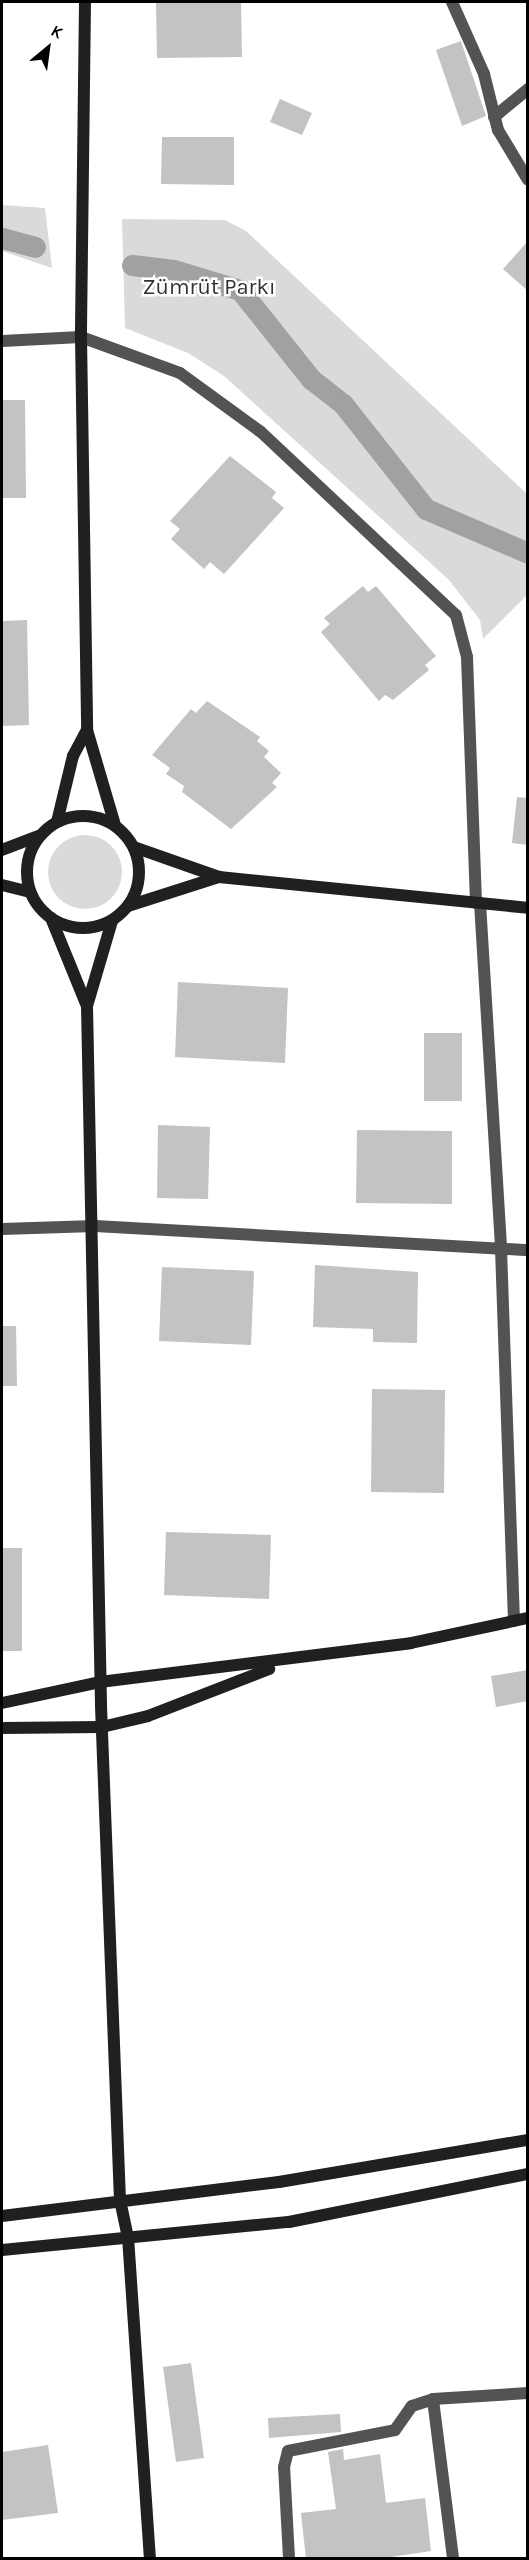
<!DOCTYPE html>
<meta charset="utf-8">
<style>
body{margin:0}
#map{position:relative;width:529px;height:2560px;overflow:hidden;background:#fff;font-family:Karla,sans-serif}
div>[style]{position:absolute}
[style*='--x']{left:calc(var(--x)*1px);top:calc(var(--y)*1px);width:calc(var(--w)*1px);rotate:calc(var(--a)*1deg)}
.green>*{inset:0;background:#dadada}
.round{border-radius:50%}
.canal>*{height:21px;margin:-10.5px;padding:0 10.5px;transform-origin:10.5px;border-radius:10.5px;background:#a1a1a1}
.building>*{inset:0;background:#c3c3c3}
.street>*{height:12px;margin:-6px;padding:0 6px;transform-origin:6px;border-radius:6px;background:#535353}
.secondary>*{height:12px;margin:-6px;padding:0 6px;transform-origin:6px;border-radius:6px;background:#202020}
.secondary>.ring{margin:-6px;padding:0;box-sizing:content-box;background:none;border:12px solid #202020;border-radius:50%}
span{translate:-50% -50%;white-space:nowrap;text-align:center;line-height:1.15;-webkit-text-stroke:5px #fff;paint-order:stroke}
.park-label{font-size:22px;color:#313131}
.frame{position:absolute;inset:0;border:3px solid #000;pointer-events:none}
.north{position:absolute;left:18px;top:18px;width:60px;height:60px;-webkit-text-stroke:4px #fff;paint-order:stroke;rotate:29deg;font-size:16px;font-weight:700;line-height:24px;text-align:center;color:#000}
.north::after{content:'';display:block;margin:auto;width:21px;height:27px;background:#000;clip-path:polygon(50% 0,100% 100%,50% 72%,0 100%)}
</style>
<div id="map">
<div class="green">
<div style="clip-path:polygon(2px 205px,45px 208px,52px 268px,2px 251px)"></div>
<div style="clip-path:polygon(122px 219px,225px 220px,246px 231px,527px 494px,527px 595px,483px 639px,480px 620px,449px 580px,224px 376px,188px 353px,125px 328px)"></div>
<div class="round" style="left:48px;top:835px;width:74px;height:74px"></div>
</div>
<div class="canal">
<div style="--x:2;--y:238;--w:34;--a:15"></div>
<div style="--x:132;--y:265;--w:42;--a:6.8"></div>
<div style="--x:174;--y:270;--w:69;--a:16.9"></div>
<div style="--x:240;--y:290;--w:114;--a:51.4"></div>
<div style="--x:311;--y:379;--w:41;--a:38"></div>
<div style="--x:343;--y:404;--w:134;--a:51.7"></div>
<div style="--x:426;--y:509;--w:111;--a:23.3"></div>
</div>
<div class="building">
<div style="clip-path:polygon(156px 2px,241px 2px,242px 57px,157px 58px)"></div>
<div style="clip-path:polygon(461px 41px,486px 116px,462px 126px,436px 50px)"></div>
<div style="clip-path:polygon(280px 99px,312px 113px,302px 135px,270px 122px)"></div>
<div style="clip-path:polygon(162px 137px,234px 137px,234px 185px,161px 184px)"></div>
<div style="clip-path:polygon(528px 241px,528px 291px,503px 269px)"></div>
<div style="clip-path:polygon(2px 400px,25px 400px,26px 498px,2px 498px)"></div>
<div style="clip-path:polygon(230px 456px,276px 492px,272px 498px,284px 508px,224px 574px,210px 562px,204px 569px,171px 539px,180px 529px,170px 521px)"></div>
<div style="clip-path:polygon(363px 586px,368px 592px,376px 586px,436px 656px,425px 665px,429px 670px,393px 700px,385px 695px,379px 701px,321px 632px,330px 624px,324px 618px)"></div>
<div style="clip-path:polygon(27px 620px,29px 725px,2px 726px,2px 621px)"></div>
<div style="clip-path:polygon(207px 701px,260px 737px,257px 741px,269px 751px,264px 757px,281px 773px,272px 783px,277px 787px,231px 829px,182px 792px,184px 786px,166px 774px,170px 768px,152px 755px,191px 709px,196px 713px)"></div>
<div style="clip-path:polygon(517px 797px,528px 798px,528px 845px,512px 843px)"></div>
<div style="clip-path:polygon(178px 982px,288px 988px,285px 1063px,175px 1057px)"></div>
<div style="clip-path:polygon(424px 1033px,462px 1033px,462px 1101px,424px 1101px)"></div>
<div style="clip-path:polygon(158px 1125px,210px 1127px,208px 1199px,157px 1198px)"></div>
<div style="clip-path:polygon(357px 1130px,452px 1131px,452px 1204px,356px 1203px)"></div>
<div style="clip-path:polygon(315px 1265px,418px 1272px,417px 1343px,373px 1342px,373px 1329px,313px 1327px)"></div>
<div style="clip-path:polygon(162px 1267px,254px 1271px,251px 1345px,159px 1341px)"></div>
<div style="clip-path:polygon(2px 1326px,16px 1326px,17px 1386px,2px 1386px)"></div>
<div style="clip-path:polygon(372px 1389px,445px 1390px,444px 1493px,371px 1492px)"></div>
<div style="clip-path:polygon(166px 1532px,271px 1535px,269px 1599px,164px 1595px)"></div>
<div style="clip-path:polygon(2px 1548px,22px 1548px,22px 1651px,2px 1651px)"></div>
<div style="clip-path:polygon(528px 1670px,528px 1701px,496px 1707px,491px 1676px)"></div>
<div style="clip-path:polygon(191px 2363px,204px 2458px,176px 2462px,163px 2367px)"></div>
<div style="clip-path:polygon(340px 2414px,341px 2432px,269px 2438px,268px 2418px)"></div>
<div style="clip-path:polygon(48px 2445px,58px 2513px,2px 2520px,2px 2452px)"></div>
<div style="clip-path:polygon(343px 2449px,344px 2460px,380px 2454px,386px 2503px,425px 2498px,431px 2551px,378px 2559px,306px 2559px,301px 2513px,336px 2509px,328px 2452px)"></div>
</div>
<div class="street">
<div style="--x:452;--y:2;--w:79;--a:66"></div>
<div style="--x:484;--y:74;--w:58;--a:76"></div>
<div style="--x:498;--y:130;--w:58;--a:59"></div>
<div style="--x:494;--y:117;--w:44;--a:-39.5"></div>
<div style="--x:2;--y:341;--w:79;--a:-2.9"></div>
<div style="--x:81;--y:337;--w:105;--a:20"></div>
<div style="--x:180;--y:373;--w:100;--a:36.1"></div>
<div style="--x:261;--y:432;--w:267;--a:43.2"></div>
<div style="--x:456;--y:615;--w:43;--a:75.3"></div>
<div style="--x:467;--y:657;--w:246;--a:87.9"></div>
<div style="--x:480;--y:903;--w:347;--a:86.5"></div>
<div style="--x:501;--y:1249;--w:372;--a:88"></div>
<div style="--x:2;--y:1229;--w:93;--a:-1.8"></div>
<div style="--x:95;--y:1226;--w:434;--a:3.2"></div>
<div style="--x:289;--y:2558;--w:91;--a:-93.1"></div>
<div style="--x:284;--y:2467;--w:16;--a:-76"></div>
<div style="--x:288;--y:2451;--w:109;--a:-11.1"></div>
<div style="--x:395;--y:2430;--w:29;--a:-55"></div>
<div style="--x:412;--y:2406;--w:22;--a:-18"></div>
<div style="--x:453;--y:2558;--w:160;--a:-97.2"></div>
<div style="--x:433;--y:2399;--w:95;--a:-3.6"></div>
</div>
<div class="secondary">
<div style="--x:85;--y:2;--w:335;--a:90.7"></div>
<div style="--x:81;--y:337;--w:393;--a:89.1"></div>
<div class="ring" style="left:27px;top:816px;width:100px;height:100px"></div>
<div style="--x:57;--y:822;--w:68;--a:-76.4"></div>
<div style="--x:73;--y:756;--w:30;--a:-62"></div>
<div style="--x:87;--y:730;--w:99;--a:73.6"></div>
<div style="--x:2;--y:850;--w:40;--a:-21"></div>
<div style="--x:219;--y:877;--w:311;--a:5.7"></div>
<div style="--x:2;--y:885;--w:29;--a:14"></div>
<div style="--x:128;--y:906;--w:96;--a:-17.7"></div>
<div style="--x:219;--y:877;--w:90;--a:-160.6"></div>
<div style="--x:51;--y:918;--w:95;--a:67.8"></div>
<div style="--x:87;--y:1006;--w:89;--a:-73.6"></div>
<div style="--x:87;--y:1006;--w:700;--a:88.85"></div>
<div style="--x:101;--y:1706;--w:494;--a:87.8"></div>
<div style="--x:120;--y:2200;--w:38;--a:78"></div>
<div style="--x:128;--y:2237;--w:322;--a:86.1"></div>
<div style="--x:2;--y:1703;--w:100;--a:-12.1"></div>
<div style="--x:100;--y:1682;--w:313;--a:-7.1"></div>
<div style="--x:411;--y:1643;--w:120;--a:-12.1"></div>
<div style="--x:2;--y:1728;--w:100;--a:-0.6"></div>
<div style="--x:102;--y:1727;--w:47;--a:-13.4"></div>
<div style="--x:148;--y:1716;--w:130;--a:-21.2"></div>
<div style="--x:2;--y:2216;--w:279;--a:-7"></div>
<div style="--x:279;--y:2182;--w:253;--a:-9.6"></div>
<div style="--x:2;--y:2250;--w:288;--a:-5.6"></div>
<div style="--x:289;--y:2222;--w:244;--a:-11.4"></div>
</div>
<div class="park-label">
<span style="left:209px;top:288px">Zümrüt Parkı</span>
</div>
<div class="frame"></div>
<div class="north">K</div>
</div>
